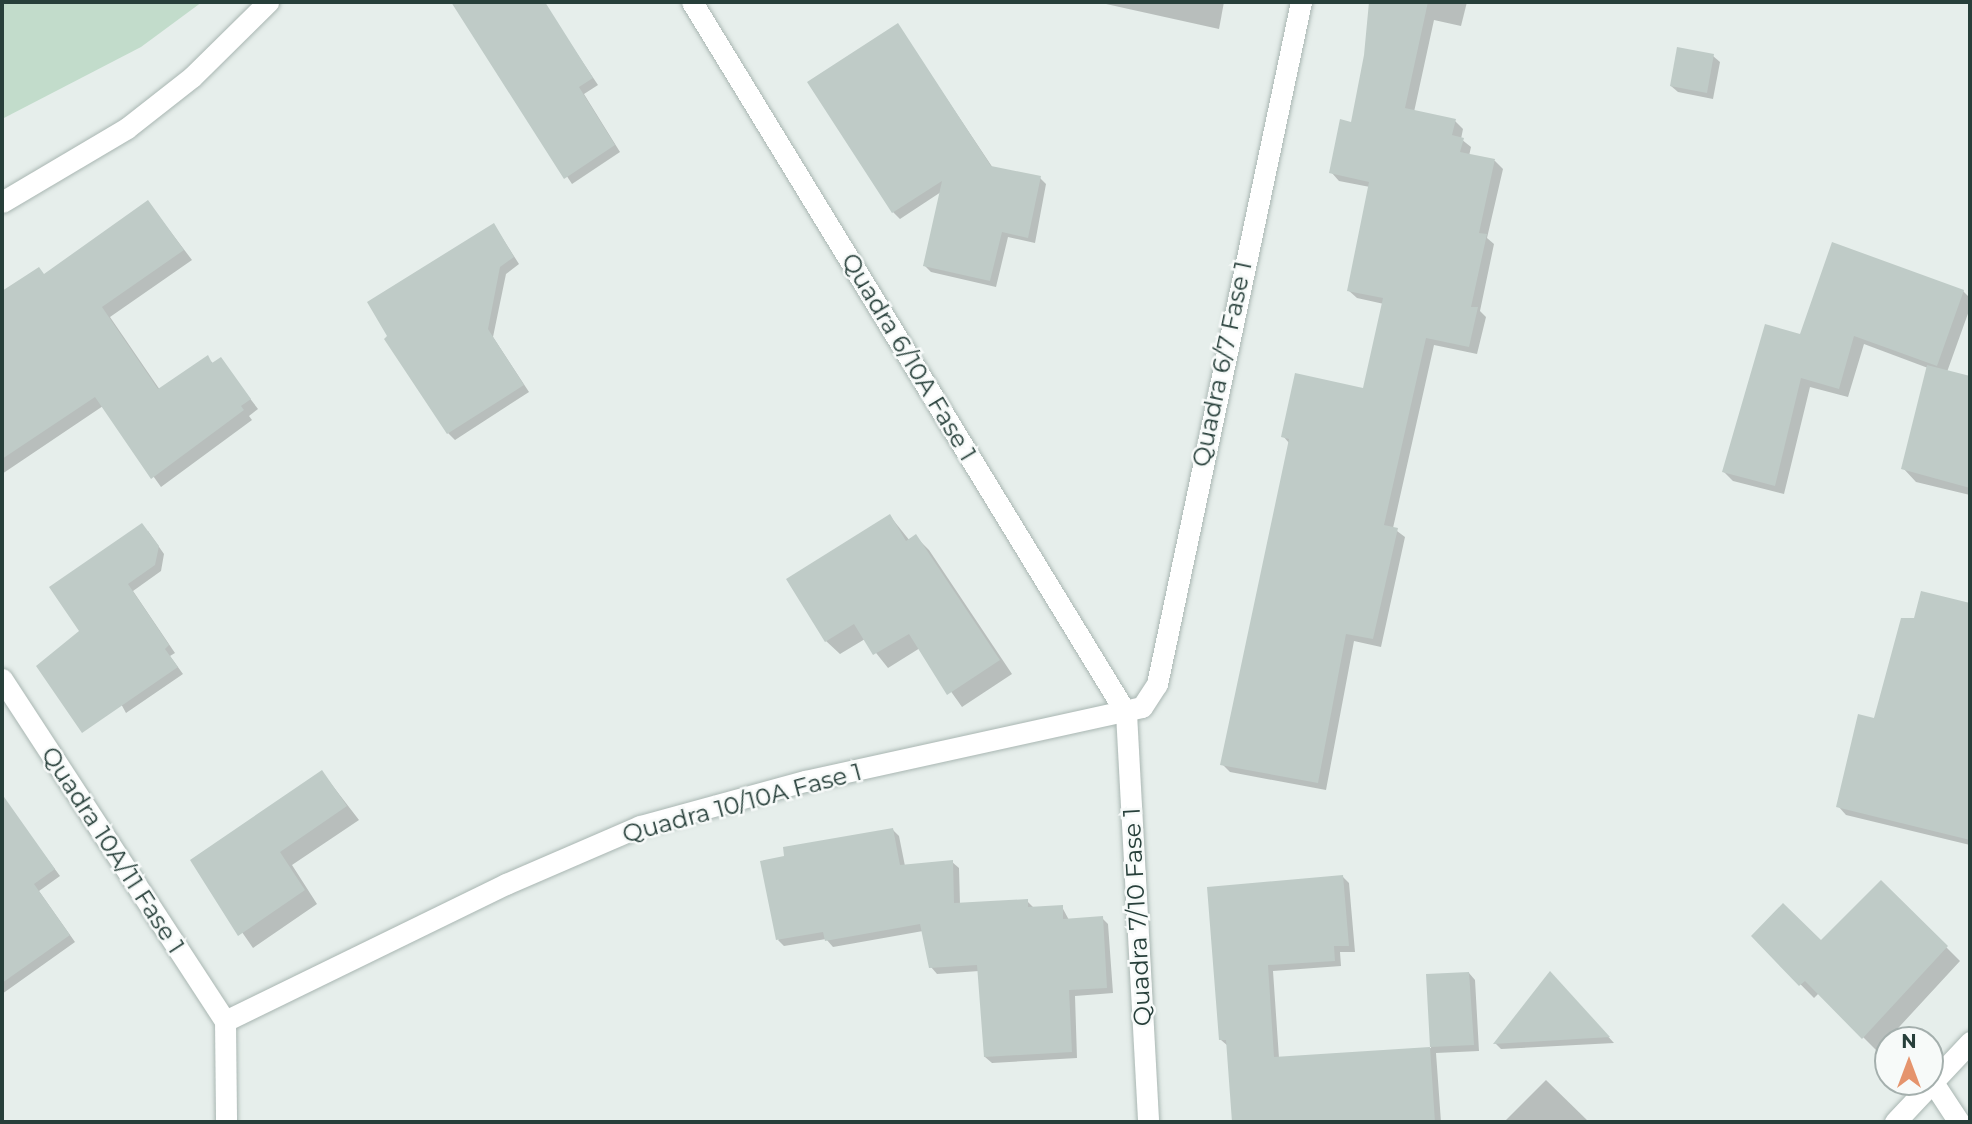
<!DOCTYPE html>
<style>
body{margin:0}
#map{position:relative;width:1972px;height:1124px;overflow:hidden;background:#e6eeeb;font-family:Montserrat,sans-serif}
div>[style]{position:absolute}
[style*='--x']{left:calc(var(--x)*1px);top:calc(var(--y)*1px);width:calc(var(--w)*1px);rotate:calc(var(--a)*1deg)}
.green>*{inset:0;background:#c2dccb}
.shadow>*{inset:0;background:#0003}
.building>*{inset:0;background:#bfcbc7}
.roads{filter:drop-shadow(0 0 2px #a9b6b2) drop-shadow(0 0 2px #a9b6b2)}
.minor>*{height:21px;margin:-10.5px;padding:0 10.5px;transform-origin:10.5px;border-radius:10.5px;background:#fff}
span{translate:-50% -50%;white-space:nowrap;text-align:center;line-height:1.15;-webkit-text-stroke:5px #f7faf9;paint-order:stroke}
.street-label{font-size:24px;color:#273f3a}
.frame{position:absolute;inset:0;border:4px solid #273f3a;pointer-events:none}
.north{position:absolute;left:1874px;top:1026px;width:70px;height:70px;box-sizing:border-box;background:#f7faf9;border:2px solid #a4afad;border-radius:50%;rotate:0deg;font-size:19px;font-weight:700;line-height:28px;text-align:center;color:#273f3a}
.north::after{content:'';display:block;margin:auto;width:24px;height:32px;background:#e5946d;clip-path:polygon(50% 0,100% 100%,50% 72%,0 100%)}
</style>
<div id="map">
<div class="green">
<div style="clip-path:polygon(2px 2px,202px 2px,141px 47px,2px 119px)"></div>
</div>
<div class="shadow">
<div style="clip-path:polygon(452px 2px,506px 2px,544px 59px,566px 37px,598px 85px,584px 94px,620px 152px,572px 184px)"></div>
<div style="clip-path:polygon(1097px 2px,1224px 2px,1219px 29px)"></div>
<div style="clip-path:polygon(1371px 2px,1467px 2px,1461px 26px,1434px 20px,1414px 112px,1455px 121px,1463px 129px,1461px 139px,1471px 147px,1469px 156px,1495px 161px,1503px 169px,1487px 238px,1494px 244px,1480px 311px,1486px 317px,1477px 354px,1434px 345px,1393px 528px,1405px 537px,1381px 647px,1354px 641px,1326px 790px,1230px 772px,1222px 764px,1289px 443px,1283px 436px,1365px 390px,1384px 304px,1357px 298px,1348px 290px,1370px 187px,1339px 181px,1331px 172px,1352px 124px,1366px 56px)"></div>
<div style="clip-path:polygon(898px 26px,993px 168px,1040px 178px,1046px 184px,1035px 243px,1008px 237px,996px 287px,931px 272px,925px 266px,941px 192px,900px 219px,893px 212px)"></div>
<div style="clip-path:polygon(1713px 56px,1720px 62px,1713px 99px,1678px 92px,1671px 86px)"></div>
<div style="clip-path:polygon(148px 202px,192px 260px,110px 317px,160px 390px,207px 358px,214px 364px,220px 359px,258px 409px,249px 416px,252px 420px,161px 487px,103px 406px,2px 474px,2px 319px)"></div>
<div style="clip-path:polygon(494px 225px,519px 264px,506px 274px,493px 337px,529px 392px,455px 440px,448px 433px)"></div>
<div style="clip-path:polygon(1963px 291px,1970px 298px,1970px 308px,1947px 372px,1970px 378px,1970px 495px,1916px 482px,1903px 468px,1928px 368px,1864px 344px,1848px 397px,1810px 387px,1784px 494px,1733px 481px,1724px 472px,1802px 336px)"></div>
<div style="clip-path:polygon(890px 516px,910px 541px,916px 537px,929px 550px,1012px 674px,962px 707px,920px 648px,888px 668px,865px 639px,840px 654px,826px 641px)"></div>
<div style="clip-path:polygon(148px 531px,164px 554px,161px 571px,133px 591px,175px 653px,170px 656px,183px 674px,126px 713px,81px 631px)"></div>
<div style="clip-path:polygon(1970px 605px,1970px 845px,1846px 815px,1838px 806px,1915px 620px)"></div>
<div style="clip-path:polygon(322px 772px,359px 820px,292px 865px,317px 904px,253px 948px,192px 860px)"></div>
<div style="clip-path:polygon(21px 823px,60px 876px,39px 891px,75px 942px,2px 994px,2px 838px)"></div>
<div style="clip-path:polygon(893px 830px,899px 836px,905px 866px,952px 862px,959px 868px,960px 904px,1027px 901px,1034px 908px,1062px 907px,1069px 920px,1102px 918px,1108px 924px,1113px 993px,1075px 996px,1077px 1058px,992px 1063px,985px 1057px,979px 971px,937px 974px,931px 967px,923px 931px,833px 947px,826px 939px,784px 946px,778px 940px)"></div>
<div style="clip-path:polygon(1343px 877px,1349px 883px,1355px 952px,1340px 952px,1341px 966px,1273px 971px,1279px 1058px,1431px 1048px,1427px 976px,1469px 973px,1475px 980px,1479px 1051px,1436px 1053px,1441px 1122px,1234px 1122px,1228px 1046px,1221px 1040px,1209px 888px)"></div>
<div style="clip-path:polygon(1881px 882px,1960px 961px,1877px 1051px,1819px 993px,1814px 998px,1753px 936px,1821px 943px)"></div>
<div style="clip-path:polygon(1556px 979px,1614px 1043px,1501px 1049px,1495px 1043px)"></div>
<div style="clip-path:polygon(1546px 1080px,1589px 1122px,1504px 1122px)"></div>
</div>
<div class="building">
<div style="clip-path:polygon(451px 2px,545px 2px,593px 78px,579px 87px,615px 145px,564px 179px)"></div>
<div style="clip-path:polygon(1369px 2px,1428px 2px,1405px 108px,1456px 119px,1452px 135px,1464px 138px,1460px 152px,1495px 159px,1479px 233px,1487px 234px,1471px 307px,1478px 307px,1469px 347px,1426px 338px,1384px 525px,1398px 528px,1373px 639px,1346px 634px,1318px 783px,1220px 765px,1289px 439px,1281px 437px,1295px 373px,1363px 388px,1383px 298px,1347px 291px,1369px 182px,1329px 173px,1340px 119px,1351px 122px,1364px 55px)"></div>
<div style="clip-path:polygon(898px 23px,991px 166px,1041px 176px,1028px 238px,1002px 232px,990px 281px,923px 266px,942px 181px,892px 213px,807px 82px)"></div>
<div style="clip-path:polygon(1677px 47px,1714px 54px,1707px 93px,1670px 86px)"></div>
<div style="clip-path:polygon(148px 200px,184px 250px,102px 307px,158px 389px,208px 355px,212px 363px,221px 357px,251px 399px,241px 406px,244px 410px,151px 479px,95px 397px,2px 459px,2px 291px,39px 267px,44px 274px)"></div>
<div style="clip-path:polygon(494px 223px,514px 257px,500px 267px,488px 329px,524px 385px,447px 434px,384px 339px,387px 336px,367px 302px)"></div>
<div style="clip-path:polygon(1832px 242px,1964px 290px,1937px 366px,1854px 336px,1839px 389px,1801px 378px,1775px 486px,1722px 472px,1765px 324px,1800px 334px)"></div>
<div style="clip-path:polygon(1927px 365px,1970px 376px,1970px 488px,1901px 469px)"></div>
<div style="clip-path:polygon(890px 514px,906px 541px,916px 534px,1000px 660px,947px 695px,909px 634px,873px 655px,854px 624px,825px 642px,786px 579px)"></div>
<div style="clip-path:polygon(142px 523px,159px 546px,155px 565px,128px 584px,169px 645px,165px 649px,178px 667px,82px 733px,36px 666px,79px 631px,49px 587px)"></div>
<div style="clip-path:polygon(1921px 591px,1970px 603px,1970px 840px,1836px 807px,1858px 714px,1874px 718px,1901px 618px,1914px 618px)"></div>
<div style="clip-path:polygon(322px 770px,347px 806px,280px 852px,305px 890px,238px 936px,190px 860px)"></div>
<div style="clip-path:polygon(2px 794px,55px 869px,34px 884px,70px 935px,2px 983px)"></div>
<div style="clip-path:polygon(893px 828px,900px 865px,953px 860px,954px 903px,1028px 899px,1028px 907px,1063px 905px,1063px 919px,1103px 916px,1107px 988px,1069px 990px,1072px 1052px,984px 1057px,977px 965px,929px 968px,920px 924px,825px 941px,823px 932px,776px 940px,760px 861px,784px 856px,783px 847px)"></div>
<div style="clip-path:polygon(1343px 875px,1349px 946px,1334px 946px,1335px 961px,1268px 965px,1274px 1057px,1430px 1047px,1426px 974px,1469px 972px,1474px 1045px,1430px 1047px,1435px 1122px,1232px 1122px,1226px 1040px,1219px 1040px,1207px 887px)"></div>
<div style="clip-path:polygon(1881px 880px,1948px 946px,1862px 1039px,1805px 981px,1799px 986px,1751px 936px,1783px 903px,1821px 940px)"></div>
<div style="clip-path:polygon(1550px 971px,1610px 1037px,1493px 1044px)"></div>
</div>
<div class="roads">
<div class="minor">
<div style="--x:692;--y:2;--w:833;--a:58.6"></div>
<div style="--x:1126;--y:713;--w:410;--a:86.9"></div>
<div style="--x:2;--y:202;--w:145;--a:-30.6"></div>
<div style="--x:127;--y:128;--w:83;--a:-38.1"></div>
<div style="--x:192;--y:77;--w:107;--a:-44.6"></div>
<div style="--x:2;--y:679;--w:408;--a:56.9"></div>
<div style="--x:225;--y:1021;--w:313;--a:-26"></div>
<div style="--x:506;--y:884;--w:146;--a:-23.4"></div>
<div style="--x:640;--y:826;--w:171;--a:-15.3"></div>
<div style="--x:805;--y:781;--w:345;--a:-12.4"></div>
<div style="--x:1142;--y:707;--w:27;--a:-57"></div>
<div style="--x:1157;--y:684;--w:697;--a:-78.08"></div>
<div style="--x:225;--y:1021;--w:101;--a:89.4"></div>
<div style="--x:1934;--y:1084;--w:45;--a:56.7"></div>
<div style="--x:1895;--y:1122;--w:110;--a:-46.8"></div>
</div>
</div>
<div class="street-label">
<span style="left:909px;top:357px;rotate:59deg">Quadra 6/10A Fase 1</span>
<span style="left:1222px;top:364px;rotate:-78deg">Quadra 6/7 Fase 1</span>
<span style="left:742px;top:803px;rotate:-15deg">Quadra 10/10A Fase 1</span>
<span style="left:113px;top:850px;rotate:57deg">Quadra 10A/11 Fase 1</span>
<span style="left:1137px;top:917px;rotate:-93deg">Quadra 7/10 Fase 1</span>
</div>
<div class="frame"></div>
<div class="north">N</div>
</div>
